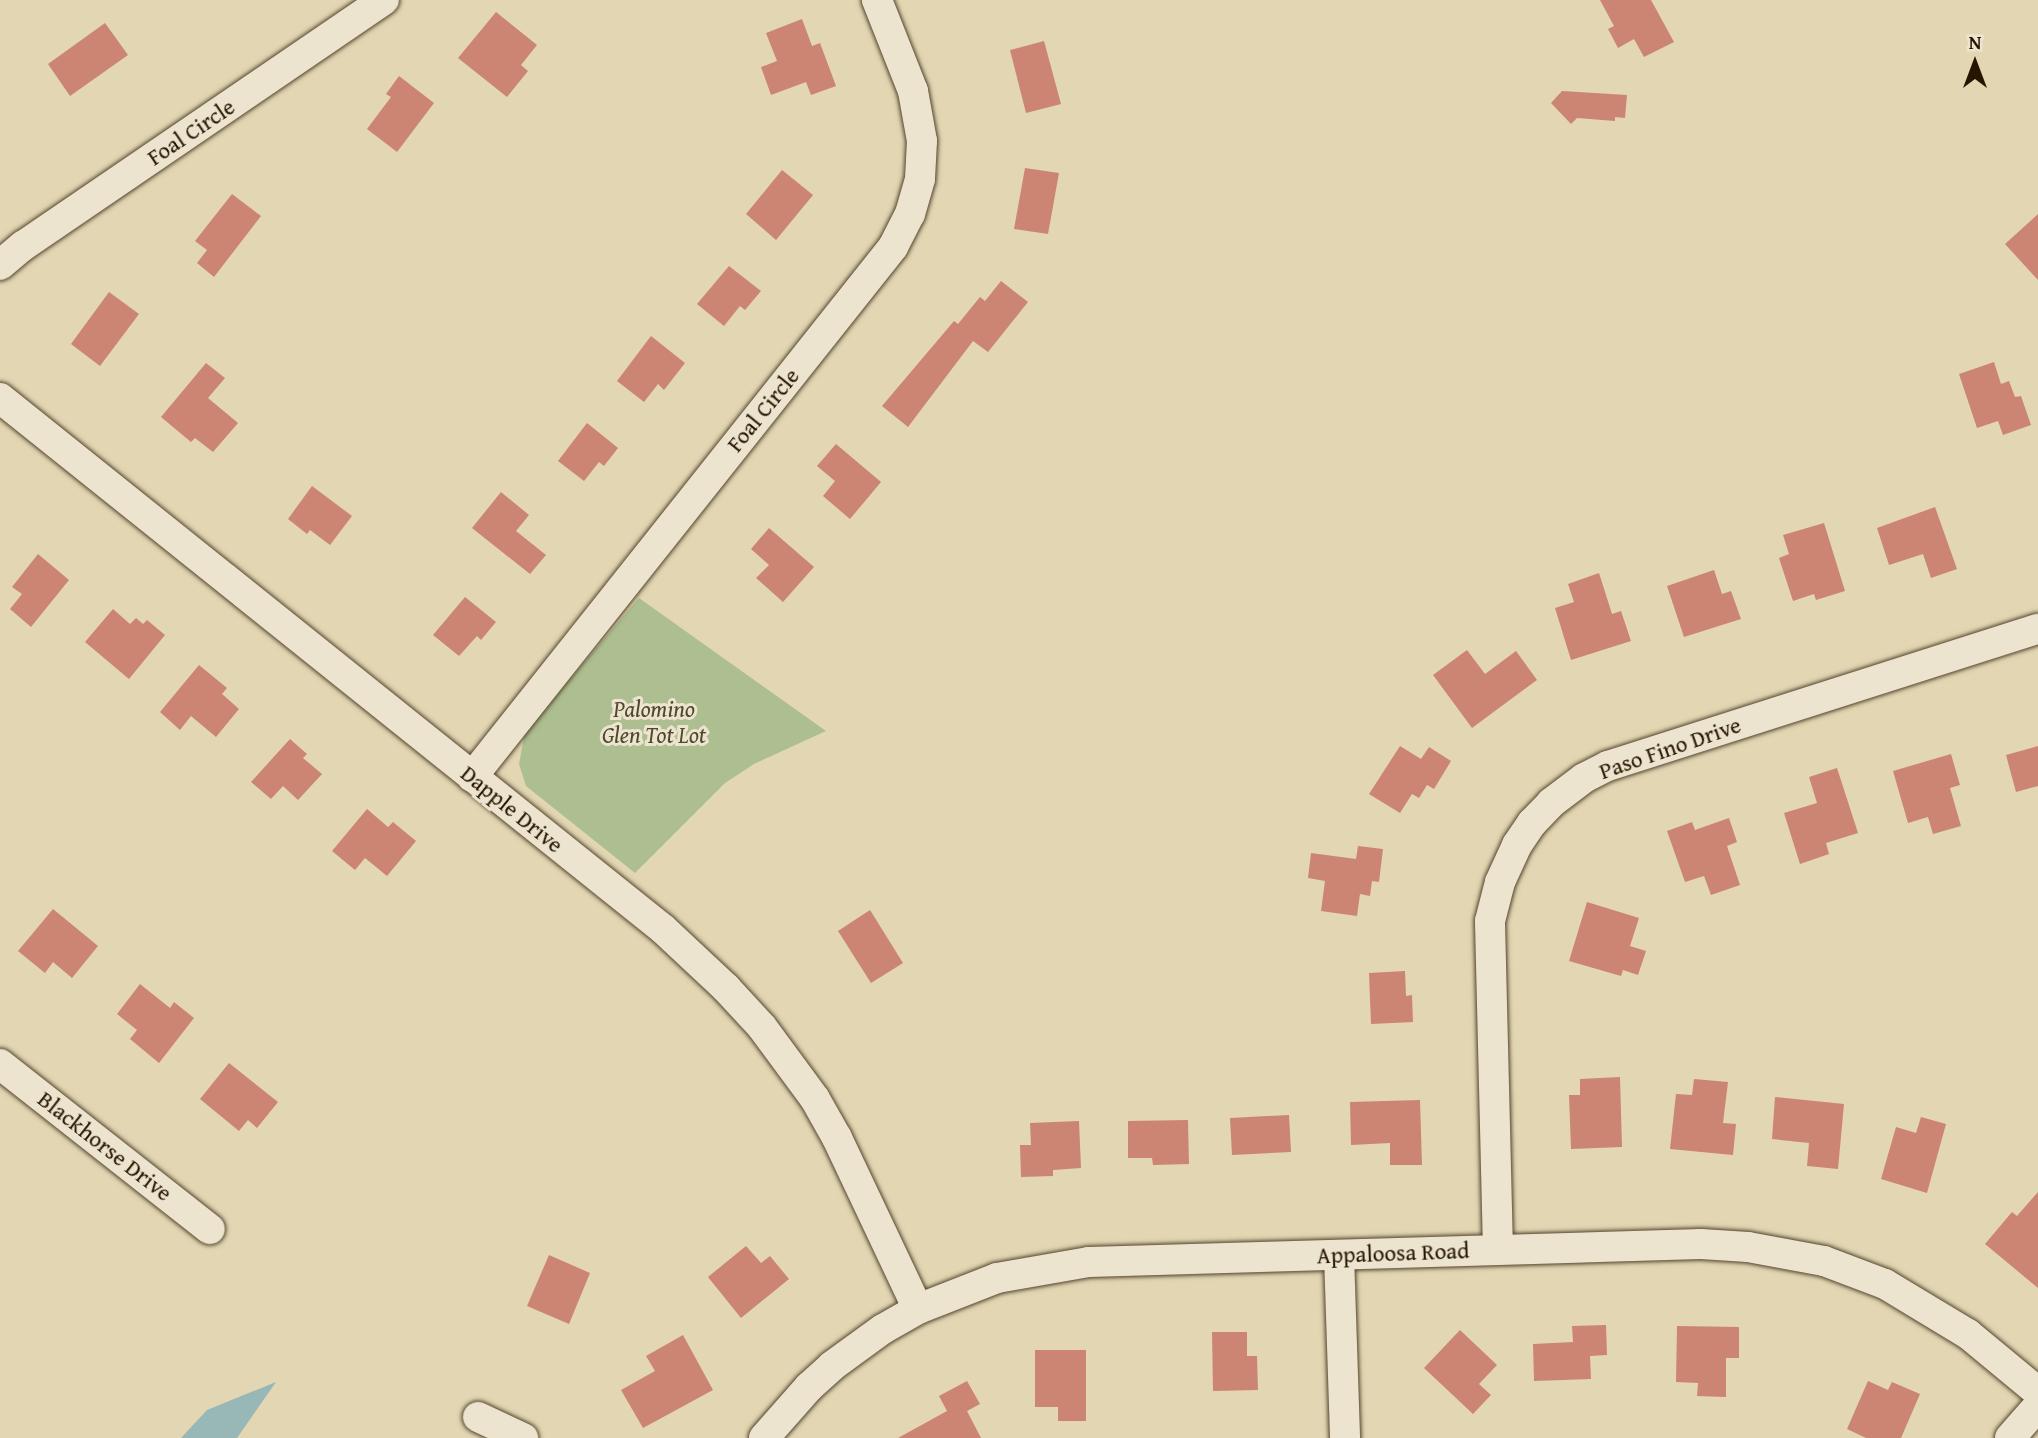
<!DOCTYPE html>
<style>
body{margin:0}
#map{position:relative;width:2038px;height:1438px;overflow:hidden;background:#e2d6b3;font-family:"Gentium Book Plus",serif}
div>[style]{position:absolute}
[style*='--x']{left:calc(var(--x)*1px);top:calc(var(--y)*1px);width:calc(var(--w)*1px);rotate:calc(var(--a)*1deg)}
.green>*{inset:0;background:#adbf91}
.water>*{inset:0;background:#98b7b7}
.building>*{inset:0;background:#cc8572}
.roads{filter:drop-shadow(0 0 2px #55452d) drop-shadow(0 0 2px #55452d)}
.minor>*{height:30px;margin:-15px;padding:0 15px;transform-origin:15px;border-radius:15px;background:#ece4ce}
span{translate:-50% -50%;white-space:nowrap;text-align:center;line-height:1.15;-webkit-text-stroke:6px #ece4ce;paint-order:stroke}
.street-label{font-size:23px;color:#261500}
.park-label{font-size:23px;color:#4e482c;font-style:italic}
.north{position:absolute;left:1940px;top:28px;width:70px;height:70px;-webkit-text-stroke:5px #ece4ce;paint-order:stroke;rotate:0deg;font-size:19px;font-weight:700;line-height:28px;text-align:center;color:#261500}
.north::after{content:'';display:block;margin:auto;width:24px;height:32px;background:#261500;clip-path:polygon(50% 0,100% 100%,50% 72%,0 100%)}
</style>
<div id="map">
<div class="green">
<div style="clip-path:polygon(639px 598px,826px 731px,754px 764px,725px 783px,635px 873px,526px 786px,519px 764px,525px 732px)"></div>
</div>
<div class="water">
<div style="clip-path:polygon(276px 1382px,237px 1438px,181px 1438px,207px 1410px)"></div>
</div>
<div class="building">
<div style="clip-path:polygon(1600px 0,1651px 0,1674px 42px,1644px 57px,1634px 39px,1618px 48px,1608px 29px,1614px 26px)"></div>
<div style="clip-path:polygon(496px 12px,537px 45px,521px 65px,528px 71px,507px 97px,458px 58px)"></div>
<div style="clip-path:polygon(802px 19px,812px 46px,820px 43px,836px 86px,811px 95px,806px 82px,771px 95px,761px 67px,777px 61px,766px 33px)"></div>
<div style="clip-path:polygon(105px 23px,128px 55px,70px 96px,48px 64px)"></div>
<div style="clip-path:polygon(1044px 41px,1061px 104px,1026px 113px,1010px 50px)"></div>
<div style="clip-path:polygon(399px 76px,434px 103px,397px 152px,367px 129px,391px 97px,386px 94px)"></div>
<div style="clip-path:polygon(1562px 91px,1627px 95px,1625px 118px,1615px 117px,1615px 121px,1577px 118px,1571px 124px,1551px 103px)"></div>
<div style="clip-path:polygon(1025px 168px,1059px 173px,1048px 234px,1014px 229px)"></div>
<div style="clip-path:polygon(782px 170px,813px 195px,776px 240px,746px 214px)"></div>
<div style="clip-path:polygon(232px 194px,261px 216px,214px 277px,197px 263px,207px 250px,195px 241px)"></div>
<div style="clip-path:polygon(2038px 214px,2038px 280px,2005px 244px)"></div>
<div style="clip-path:polygon(729px 266px,761px 291px,745px 310px,740px 306px,724px 326px,697px 304px)"></div>
<div style="clip-path:polygon(1001px 281px,1028px 302px,988px 352px,973px 341px,908px 427px,882px 406px,954px 321px,958px 324px,980px 297px,985px 301px)"></div>
<div style="clip-path:polygon(109px 292px,139px 314px,100px 366px,71px 344px)"></div>
<div style="clip-path:polygon(651px 336px,685px 363px,664px 390px,658px 384px,644px 402px,617px 381px)"></div>
<div style="clip-path:polygon(1994px 362px,2001px 384px,2009px 381px,2015px 397px,2021px 396px,2031px 425px,2003px 435px,1998px 421px,1977px 428px,1959px 374px)"></div>
<div style="clip-path:polygon(206px 363px,225px 378px,208px 398px,238px 423px,213px 452px,195px 438px,191px 442px,161px 417px)"></div>
<div style="clip-path:polygon(587px 423px,618px 448px,604px 466px,599px 462px,584px 481px,558px 461px)"></div>
<div style="clip-path:polygon(836px 444px,881px 482px,850px 519px,823px 496px,835px 481px,817px 466px)"></div>
<div style="clip-path:polygon(312px 486px,352px 516px,330px 545px,310px 530px,307px 534px,288px 519px)"></div>
<div style="clip-path:polygon(501px 492px,529px 515px,516px 531px,546px 555px,530px 574px,472px 528px)"></div>
<div style="clip-path:polygon(1935px 507px,1957px 569px,1931px 578px,1923px 554px,1889px 565px,1877px 528px)"></div>
<div style="clip-path:polygon(1824px 523px,1845px 591px,1816px 600px,1814px 594px,1793px 601px,1779px 558px,1789px 554px,1783px 535px)"></div>
<div style="clip-path:polygon(769px 528px,814px 567px,783px 602px,756px 578px,769px 565px,751px 549px)"></div>
<div style="clip-path:polygon(38px 554px,69px 580px,31px 627px,10px 609px,22px 594px,12px 587px)"></div>
<div style="clip-path:polygon(1714px 570px,1722px 594px,1731px 591px,1741px 619px,1684px 637px,1667px 586px)"></div>
<div style="clip-path:polygon(1599px 573px,1612px 614px,1621px 611px,1631px 641px,1571px 660px,1555px 608px,1574px 602px,1568px 584px)"></div>
<div style="clip-path:polygon(465px 597px,496px 622px,481px 640px,477px 636px,459px 656px,433px 635px)"></div>
<div style="clip-path:polygon(113px 609px,130px 624px,136px 618px,143px 624px,147px 620px,165px 635px,129px 679px,85px 642px)"></div>
<div style="clip-path:polygon(1467px 650px,1485px 674px,1516px 651px,1537px 680px,1472px 728px,1433px 675px)"></div>
<div style="clip-path:polygon(199px 665px,227px 688px,222px 694px,239px 709px,216px 737px,191px 716px,180px 730px,160px 712px)"></div>
<div style="clip-path:polygon(290px 739px,307px 754px,303px 758px,322px 774px,298px 800px,283px 786px,271px 799px,251px 782px)"></div>
<div style="clip-path:polygon(1400px 746px,1421px 759px,1429px 747px,1451px 761px,1434px 789px,1427px 785px,1419px 798px,1412px 794px,1400px 813px,1369px 794px)"></div>
<div style="clip-path:polygon(2038px 746px,2038px 786px,2016px 792px,2006px 755px)"></div>
<div style="clip-path:polygon(1951px 754px,1960px 785px,1950px 788px,1961px 826px,1933px 834px,1928px 817px,1908px 823px,1893px 771px)"></div>
<div style="clip-path:polygon(1837px 768px,1858px 833px,1826px 843px,1829px 854px,1800px 864px,1784px 813px,1817px 803px,1809px 777px)"></div>
<div style="clip-path:polygon(367px 809px,388px 827px,393px 822px,416px 841px,387px 876px,365px 858px,355px 870px,332px 851px)"></div>
<div style="clip-path:polygon(1729px 818px,1737px 842px,1727px 846px,1740px 885px,1711px 895px,1704px 876px,1685px 882px,1667px 831px,1692px 822px,1695px 830px)"></div>
<div style="clip-path:polygon(1358px 846px,1383px 849px,1379px 882px,1372px 881px,1370px 896px,1360px 894px,1357px 916px,1321px 911px,1325px 881px,1308px 878px,1311px 853px,1356px 859px)"></div>
<div style="clip-path:polygon(1587px 902px,1639px 918px,1630px 946px,1646px 951px,1638px 975px,1623px 970px,1621px 976px,1569px 961px)"></div>
<div style="clip-path:polygon(53px 909px,98px 946px,72px 978px,53px 962px,45px 973px,18px 951px)"></div>
<div style="clip-path:polygon(870px 910px,903px 963px,871px 983px,838px 931px)"></div>
<div style="clip-path:polygon(1405px 971px,1406px 996px,1412px 995px,1413px 1022px,1371px 1024px,1369px 973px)"></div>
<div style="clip-path:polygon(140px 984px,170px 1008px,174px 1002px,194px 1018px,159px 1063px,130px 1039px,137px 1030px,117px 1014px)"></div>
<div style="clip-path:polygon(229px 1063px,278px 1102px,257px 1128px,248px 1120px,239px 1131px,200px 1099px)"></div>
<div style="clip-path:polygon(1620px 1077px,1622px 1147px,1571px 1149px,1569px 1095px,1580px 1095px,1580px 1079px)"></div>
<div style="clip-path:polygon(1694px 1079px,1728px 1082px,1723px 1123px,1736px 1124px,1733px 1155px,1670px 1149px,1676px 1094px,1692px 1095px)"></div>
<div style="clip-path:polygon(1775px 1097px,1844px 1104px,1838px 1169px,1807px 1166px,1809px 1143px,1772px 1139px)"></div>
<div style="clip-path:polygon(1420px 1100px,1422px 1165px,1390px 1165px,1390px 1143px,1351px 1145px,1350px 1102px)"></div>
<div style="clip-path:polygon(1289px 1115px,1291px 1152px,1232px 1155px,1230px 1118px)"></div>
<div style="clip-path:polygon(1921px 1117px,1946px 1124px,1927px 1193px,1881px 1179px,1896px 1127px,1916px 1133px)"></div>
<div style="clip-path:polygon(1188px 1120px,1189px 1164px,1153px 1165px,1152px 1158px,1128px 1158px,1128px 1121px)"></div>
<div style="clip-path:polygon(1079px 1121px,1081px 1168px,1053px 1170px,1053px 1176px,1021px 1177px,1020px 1145px,1031px 1145px,1030px 1123px)"></div>
<div style="clip-path:polygon(2038px 1192px,2038px 1288px,1985px 1244px,2012px 1212px,2017px 1216px)"></div>
<div style="clip-path:polygon(746px 1246px,761px 1263px,770px 1256px,789px 1279px,741px 1318px,708px 1277px)"></div>
<div style="clip-path:polygon(549px 1255px,590px 1273px,569px 1324px,527px 1306px)"></div>
<div style="clip-path:polygon(1606px 1325px,1607px 1355px,1590px 1356px,1591px 1379px,1534px 1381px,1533px 1344px,1573px 1342px,1572px 1326px)"></div>
<div style="clip-path:polygon(1677px 1326px,1739px 1327px,1739px 1358px,1726px 1358px,1726px 1397px,1697px 1396px,1698px 1383px,1676px 1382px)"></div>
<div style="clip-path:polygon(1460px 1330px,1497px 1365px,1479px 1384px,1491px 1395px,1473px 1414px,1424px 1368px)"></div>
<div style="clip-path:polygon(1212px 1332px,1247px 1332px,1247px 1356px,1257px 1356px,1258px 1390px,1213px 1391px)"></div>
<div style="clip-path:polygon(683px 1335px,713px 1390px,643px 1428px,621px 1390px,655px 1371px,646px 1356px)"></div>
<div style="clip-path:polygon(1035px 1350px,1086px 1350px,1086px 1421px,1058px 1421px,1058px 1407px,1035px 1407px)"></div>
<div style="clip-path:polygon(967px 1381px,980px 1404px,967px 1411px,981px 1438px,898px 1438px,947px 1411px,939px 1396px)"></div>
<div style="clip-path:polygon(1868px 1381px,1888px 1390px,1892px 1382px,1920px 1394px,1901px 1438px,1866px 1438px,1847px 1429px)"></div>
</div>
<div class="roads">
<div class="minor">
<div style="--x:0;--y:265;--w:30;--a:-40"></div>
<div style="--x:23;--y:246;--w:437;--a:-34.3"></div>
<div style="--x:0;--y:398;--w:849;--a:38.69"></div>
<div style="--x:663;--y:929;--w:86;--a:43.1"></div>
<div style="--x:726;--y:988;--w:53;--a:47.3"></div>
<div style="--x:762;--y:1027;--w:89;--a:53.6"></div>
<div style="--x:815;--y:1099;--w:45;--a:60.6"></div>
<div style="--x:837;--y:1138;--w:189;--a:64.7"></div>
<div style="--x:472;--y:777;--w:677;--a:-51.54"></div>
<div style="--x:893;--y:247;--w:37;--a:-63"></div>
<div style="--x:910;--y:214;--w:36;--a:-74"></div>
<div style="--x:920;--y:179;--w:38;--a:-87"></div>
<div style="--x:922;--y:141;--w:51;--a:-100.2"></div>
<div style="--x:913;--y:91;--w:98;--a:-111.6"></div>
<div style="--x:0;--y:1064;--w:267;--a:38.2"></div>
<div style="--x:1498;--y:1250;--w:329;--a:-91.4"></div>
<div style="--x:1490;--y:921;--w:40;--a:-75.6"></div>
<div style="--x:1500;--y:882;--w:41;--a:-65.3"></div>
<div style="--x:1517;--y:845;--w:27;--a:-56"></div>
<div style="--x:1532;--y:823;--w:28;--a:-46"></div>
<div style="--x:1551;--y:803;--w:41;--a:-37.1"></div>
<div style="--x:1584;--y:778;--w:27;--a:-27"></div>
<div style="--x:1608;--y:766;--w:451;--a:-17.7"></div>
<div style="--x:1339;--y:1255;--w:183;--a:88.1"></div>
<div style="--x:478;--y:1417;--w:50;--a:25"></div>
<div style="--x:764;--y:1438;--w:68;--a:-48.6"></div>
<div style="--x:809;--y:1387;--w:31;--a:-42"></div>
<div style="--x:832;--y:1366;--w:63;--a:-36"></div>
<div style="--x:883;--y:1329;--w:40;--a:-29.7"></div>
<div style="--x:918;--y:1309;--w:85;--a:-21.4"></div>
<div style="--x:997;--y:1278;--w:93;--a:-9.9"></div>
<div style="--x:1089;--y:1262;--w:612;--a:-1.68"></div>
<div style="--x:1701;--y:1244;--w:47;--a:3.7"></div>
<div style="--x:1748;--y:1247;--w:77;--a:10.4"></div>
<div style="--x:1824;--y:1261;--w:65;--a:20.7"></div>
<div style="--x:1885;--y:1284;--w:97;--a:31.1"></div>
<div style="--x:1968;--y:1334;--w:91;--a:39.6"></div>
<div style="--x:2010;--y:1438;--w:43;--a:-48.8"></div>
</div>
</div>
<div class="street-label">
<span style="left:191px;top:132px;rotate:-34deg">Foal Circle</span>
<span style="left:763px;top:410px;rotate:-51deg">Foal Circle</span>
<span style="left:1670px;top:748px;rotate:-19deg">Paso Fino Drive</span>
<span style="left:512px;top:809px;rotate:39deg">Dapple Drive</span>
<span style="left:105px;top:1146px;rotate:38deg">Blackhorse Drive</span>
<span style="left:1393px;top:1253px;rotate:-2deg">Appaloosa Road</span>
</div>
<div class="park-label">
<span style="left:654px;top:722px">Palomino<br>Glen Tot Lot</span>
</div>
<div class="north">N</div>
</div>
